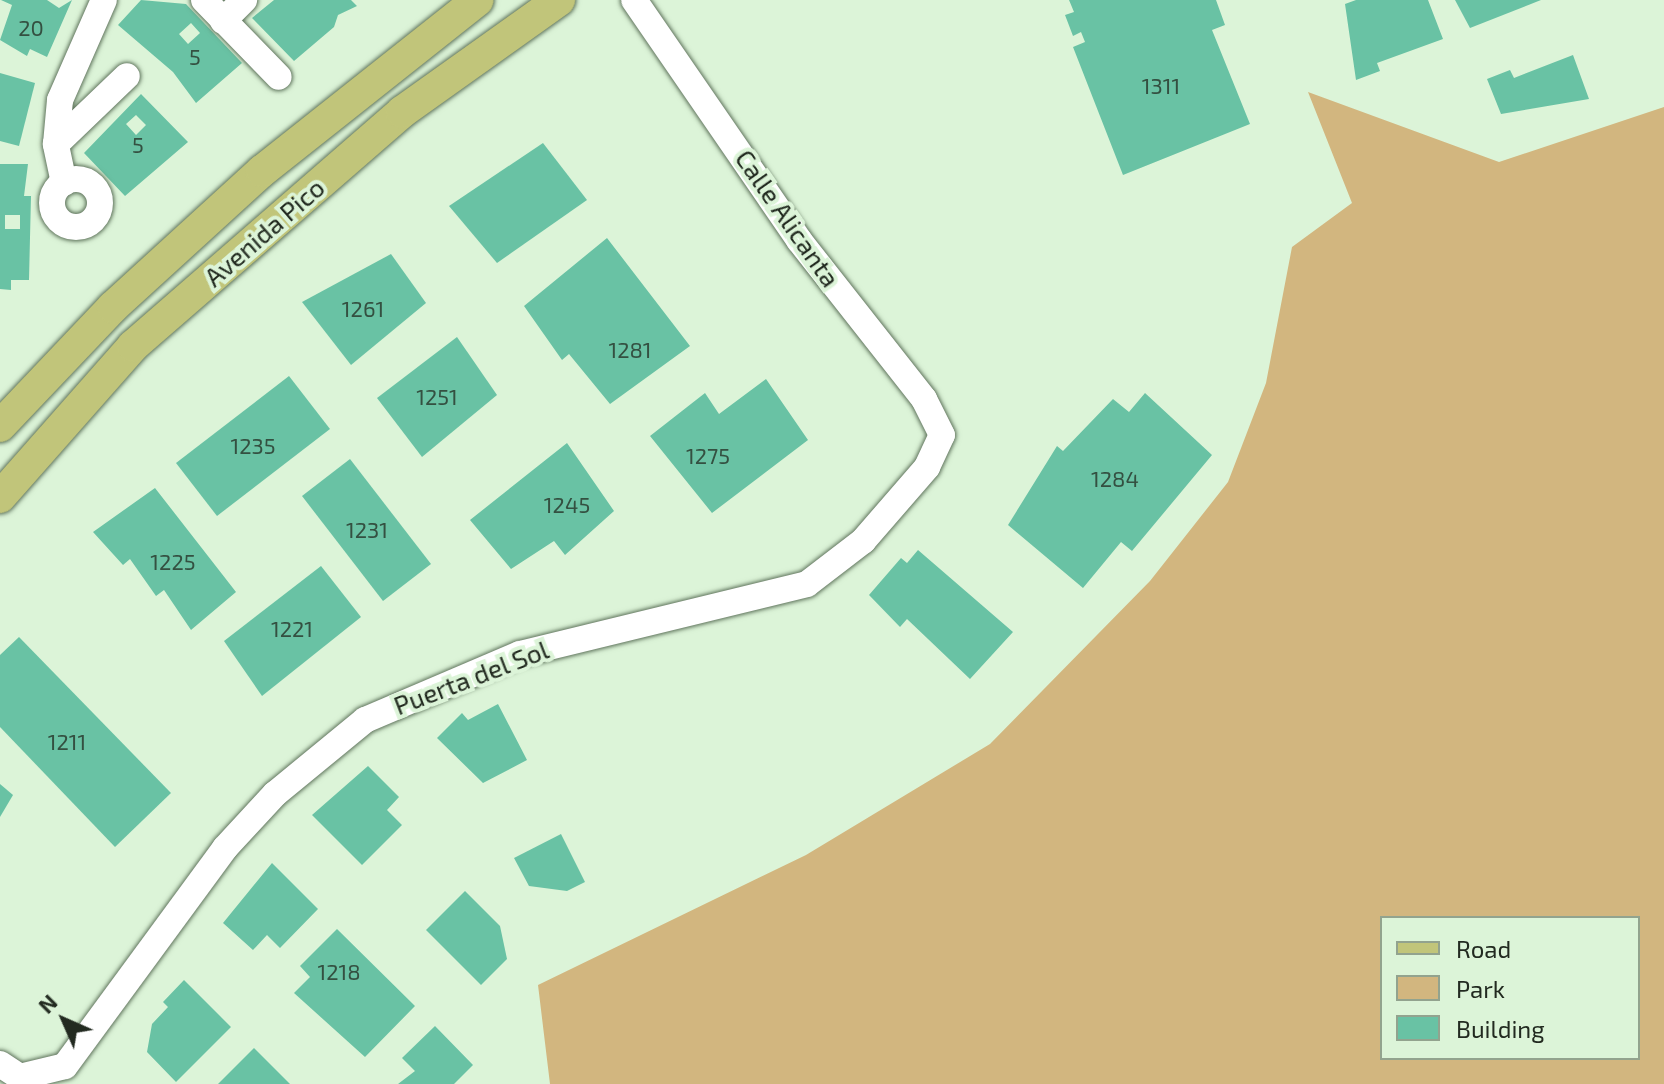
<!DOCTYPE html>
<style>
body{margin:0}
#map{position:relative;width:1664px;height:1084px;overflow:hidden;background:#dcf4d8;font-family:"Exo 2",sans-serif}
div>[style]{position:absolute}
[style*='--x']{left:calc(var(--x)*1px);top:calc(var(--y)*1px);width:calc(var(--w)*1px);rotate:calc(var(--a)*1deg)}
.green>*{inset:0;background:#d2b67f}
.building>*{inset:0;background:#69c2a4}
.roads{filter:drop-shadow(0 0 2px #60755d) drop-shadow(0 0 2px #60755d)}
.minor>*{height:26px;margin:-13px;padding:0 13px;transform-origin:13px;border-radius:13px;background:#fff}
.minor>.ring{margin:-13px;padding:0;box-sizing:content-box;background:none;border:26px solid #fff;border-radius:50%}
.major>*{height:32px;margin:-16px;padding:0 16px;transform-origin:16px;border-radius:16px;background:#c1c57a}
span{translate:-50% -50%;white-space:nowrap;text-align:center;line-height:1.15;-webkit-text-stroke:8px #dcf4d8;paint-order:stroke}
.number-label{font-size:22px;color:#345041}
.number-label span{-webkit-text-stroke-width:0}
.street-label{font-size:26px;color:#222a20}
.legend{position:absolute;left:1380px;top:916px;width:260px;height:144px;box-sizing:border-box;background:#dcf4d8;border:2px solid #92a38e;margin:0;padding:10px 14px;list-style:none;font-size:24px;color:#222a20}
.legend li{display:flex;align-items:center;gap:16px;height:40px}
.legend b{width:40px;border:2px solid #92a38e}
.north{position:absolute;left:24px;top:980px;width:80px;height:80px;-webkit-text-stroke:6px #dcf4d8;paint-order:stroke;rotate:315deg;font-size:22px;font-weight:700;line-height:32px;text-align:center;color:#222a20}
.north::after{content:'';display:block;margin:auto;width:28px;height:36px;background:#222a20;clip-path:polygon(50% 0,100% 100%,50% 72%,0 100%)}
</style>
<div id="map">
<div class="green">
<div style="clip-path:polygon(evenodd,1308px 92px,1499px 162px,1664px 107px,1664px 1084px,550px 1084px,538px 985px,806px 855px,990px 744px,1150px 581px,1228px 482px,1266px 383px,1292px 247px,1352px 203px,1308px 92px,1638px 918px,1638px 1058px,1382px 1058px,1382px 918px,1638px 918px)"></div>
</div>
<div class="building">
<div style="clip-path:polygon(1px 0,47px 0,59px 8px,72px 0,47px 57px,30px 49px,27px 56px,0 40px,12px 5px)"></div>
<div style="clip-path:polygon(evenodd,141px 0,186px 4px,242px 63px,196px 103px,173px 72px,118px 25px,141px 0,191px 23px,200px 33px,188px 44px,179px 34px,191px 23px)"></div>
<div style="clip-path:polygon(274px 0,351px 0,357px 6px,338px 15px,334px 27px,294px 61px,252px 18px)"></div>
<div style="clip-path:polygon(1059px 0,1216px 0,1225px 25px,1212px 30px,1250px 124px,1123px 175px,1073px 47px,1085px 42px,1081px 32px,1073px 36px,1065px 15px,1074px 12px,1069px 0)"></div>
<div style="clip-path:polygon(1356px 0,1428px 0,1443px 39px,1377px 63px,1380px 71px,1356px 80px,1345px 4px)"></div>
<div style="clip-path:polygon(1455px 0,1541px 0,1470px 28px)"></div>
<div style="clip-path:polygon(1573px 55px,1589px 99px,1501px 114px,1487px 79px,1510px 70px,1514px 78px)"></div>
<div style="clip-path:polygon(0 73px,35px 83px,19px 146px,0 141px)"></div>
<div style="clip-path:polygon(evenodd,141px 94px,188px 142px,125px 196px,84px 153px,141px 94px,136px 115px,146px 125px,136px 135px,126px 124px,136px 115px)"></div>
<div style="clip-path:polygon(543px 143px,587px 200px,497px 263px,449px 206px)"></div>
<div style="clip-path:polygon(evenodd,0 164px,28px 164px,24px 196px,31px 196px,29px 280px,11px 280px,11px 290px,0 289px,0 164px,5px 215px,20px 215px,20px 229px,5px 229px,5px 215px)"></div>
<div style="clip-path:polygon(607px 238px,690px 346px,610px 404px,569px 354px,562px 360px,524px 306px)"></div>
<div style="clip-path:polygon(391px 254px,426px 303px,351px 365px,302px 302px)"></div>
<div style="clip-path:polygon(457px 337px,497px 395px,422px 457px,377px 398px)"></div>
<div style="clip-path:polygon(289px 376px,330px 429px,217px 516px,176px 463px)"></div>
<div style="clip-path:polygon(766px 379px,808px 440px,712px 513px,650px 436px,705px 393px,719px 414px)"></div>
<div style="clip-path:polygon(1145px 393px,1212px 455px,1132px 551px,1121px 542px,1083px 588px,1008px 525px,1057px 446px,1063px 451px,1113px 399px,1129px 412px)"></div>
<div style="clip-path:polygon(567px 443px,614px 511px,565px 555px,554px 541px,511px 569px,470px 520px)"></div>
<div style="clip-path:polygon(350px 459px,431px 564px,383px 601px,302px 496px)"></div>
<div style="clip-path:polygon(155px 488px,236px 592px,191px 630px,164px 590px,156px 596px,130px 559px,123px 565px,93px 532px)"></div>
<div style="clip-path:polygon(918px 550px,1013px 632px,970px 679px,907px 619px,900px 627px,869px 595px,901px 558px,907px 563px)"></div>
<div style="clip-path:polygon(321px 566px,361px 617px,262px 696px,224px 641px)"></div>
<div style="clip-path:polygon(19px 637px,171px 793px,115px 847px,0 727px,0 655px)"></div>
<div style="clip-path:polygon(498px 704px,527px 760px,483px 783px,437px 738px,462px 713px,468px 720px)"></div>
<div style="clip-path:polygon(368px 766px,399px 797px,387px 810px,402px 825px,362px 865px,312px 815px)"></div>
<div style="clip-path:polygon(0 784px,13px 795px,0 817px)"></div>
<div style="clip-path:polygon(561px 834px,585px 882px,567px 891px,529px 886px,514px 858px)"></div>
<div style="clip-path:polygon(272px 863px,318px 909px,280px 948px,267px 935px,253px 950px,223px 923px)"></div>
<div style="clip-path:polygon(465px 891px,500px 926px,507px 959px,481px 985px,426px 930px)"></div>
<div style="clip-path:polygon(337px 929px,415px 1006px,365px 1057px,294px 993px,310px 977px,300px 966px)"></div>
<div style="clip-path:polygon(184px 980px,231px 1027px,176px 1082px,147px 1052px,152px 1024px,168px 1007px,163px 1002px)"></div>
<div style="clip-path:polygon(435px 1026px,473px 1065px,454px 1084px,398px 1084px,415px 1071px,402px 1058px)"></div>
<div style="clip-path:polygon(254px 1048px,290px 1084px,218px 1084px)"></div>
</div>
<div class="roads">
<div class="minor">
<div style="--x:204;--y:0;--w:107;--a:45.8"></div>
<div style="--x:223;--y:21;--w:30;--a:-45"></div>
<div style="--x:56;--y:144;--w:98;--a:-43.8"></div>
<div class="ring" style="left:52px;top:179px;width:22px;height:22px"></div>
<div style="--x:64;--y:183;--w:40;--a:-102"></div>
<div style="--x:56;--y:144;--w:44;--a:-84.8"></div>
<div style="--x:60;--y:100;--w:109;--a:-66.3"></div>
<div style="--x:0;--y:1064;--w:24;--a:33"></div>
<div style="--x:20;--y:1077;--w:46;--a:-13.7"></div>
<div style="--x:65;--y:1066;--w:270;--a:-53.7"></div>
<div style="--x:225;--y:848;--w:74;--a:-47.2"></div>
<div style="--x:275;--y:794;--w:117;--a:-39.4"></div>
<div style="--x:365;--y:720;--w:168;--a:-23.1"></div>
<div style="--x:520;--y:654;--w:295;--a:-13.7"></div>
<div style="--x:807;--y:584;--w:71;--a:-37.5"></div>
<div style="--x:863;--y:541;--w:98;--a:-49.1"></div>
<div style="--x:927;--y:467;--w:35;--a:-65"></div>
<div style="--x:942;--y:435;--w:40;--a:-116.6"></div>
<div style="--x:924;--y:399;--w:202;--a:-128.2"></div>
<div style="--x:799;--y:240;--w:291;--a:-124.5"></div>
</div>
<div class="major">
<div style="--x:0;--y:426;--w:164;--a:-46.5"></div>
<div style="--x:113;--y:307;--w:202;--a:-42.4"></div>
<div style="--x:262;--y:171;--w:275;--a:-38.4"></div>
<div style="--x:0;--y:497;--w:201;--a:-48.6"></div>
<div style="--x:133;--y:346;--w:357;--a:-41"></div>
<div style="--x:402;--y:112;--w:193;--a:-35.5"></div>
</div>
</div>
<div class="number-label">
<span style="left:31px;top:28px">20</span>
<span style="left:195px;top:57px">5</span>
<span style="left:1161px;top:86px">1311</span>
<span style="left:138px;top:145px">5</span>
<span style="left:363px;top:309px">1261</span>
<span style="left:630px;top:350px">1281</span>
<span style="left:437px;top:397px">1251</span>
<span style="left:253px;top:446px">1235</span>
<span style="left:708px;top:456px">1275</span>
<span style="left:1115px;top:479px">1284</span>
<span style="left:567px;top:505px">1245</span>
<span style="left:367px;top:530px">1231</span>
<span style="left:173px;top:562px">1225</span>
<span style="left:292px;top:629px">1221</span>
<span style="left:67px;top:742px">1211</span>
<span style="left:339px;top:972px">1218</span>
</div>
<div class="street-label">
<span style="left:788px;top:218px;rotate:55deg">Calle Alicanta</span>
<span style="left:264px;top:232px;rotate:-41deg">Avenida Pico</span>
<span style="left:471px;top:677px;rotate:-21deg">Puerta del Sol</span>
</div>
<ul class="legend">
<li><b style="height:10px;background:#c1c57a"></b>Road</li>
<li><b style="height:22px;background:#d2b67f"></b>Park</li>
<li><b style="height:22px;background:#69c2a4"></b>Building</li>
</ul>
<div class="north">N</div>
</div>
